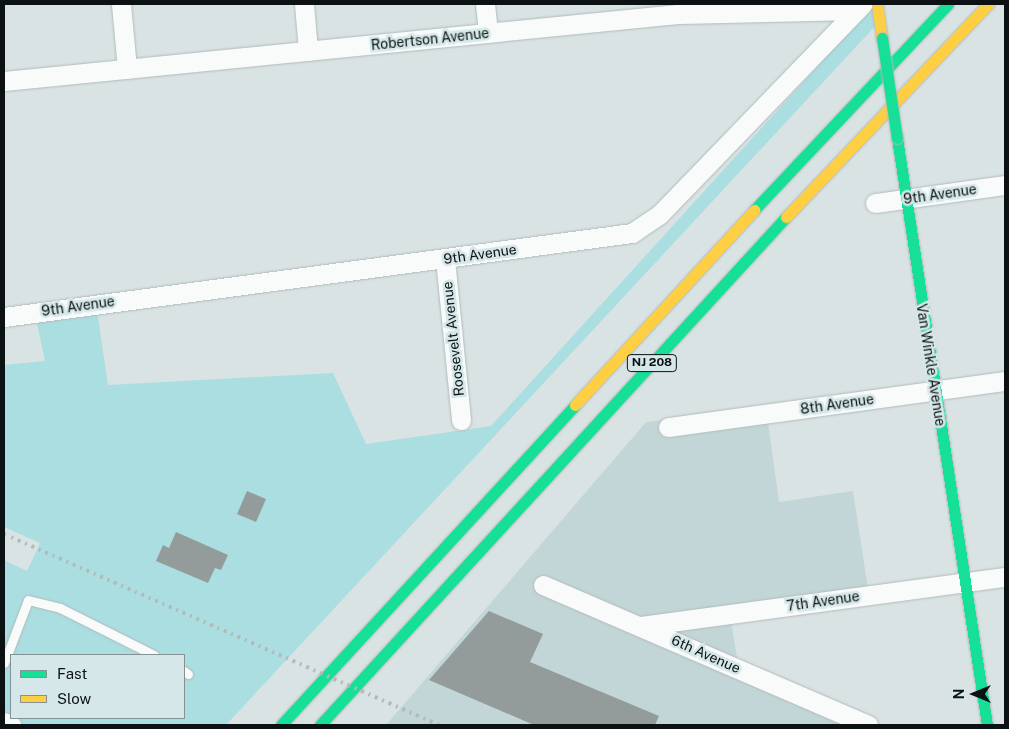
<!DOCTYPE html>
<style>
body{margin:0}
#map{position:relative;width:1009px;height:729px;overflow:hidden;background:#d9e3e4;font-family:"Public Sans",sans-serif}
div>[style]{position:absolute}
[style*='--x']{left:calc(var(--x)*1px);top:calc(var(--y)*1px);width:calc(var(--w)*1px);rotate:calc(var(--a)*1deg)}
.built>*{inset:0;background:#c3d6d7}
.green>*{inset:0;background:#abdee1}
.building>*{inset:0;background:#939b9b}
.roads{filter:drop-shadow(0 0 1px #b2baba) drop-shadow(0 0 1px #b2baba)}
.lane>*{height:9px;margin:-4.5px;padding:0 4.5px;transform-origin:4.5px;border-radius:4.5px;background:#f9fbfb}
.street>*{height:19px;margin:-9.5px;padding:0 9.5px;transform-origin:9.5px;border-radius:9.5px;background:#f9fbfb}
.fast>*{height:11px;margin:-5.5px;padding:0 5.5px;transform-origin:5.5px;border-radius:5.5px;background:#16e098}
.slow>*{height:11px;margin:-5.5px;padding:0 5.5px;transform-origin:5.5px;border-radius:5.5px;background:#ffcf43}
.rail>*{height:4px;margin-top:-2px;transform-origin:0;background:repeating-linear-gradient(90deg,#b4b8b8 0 2.5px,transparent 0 7.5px)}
.bridges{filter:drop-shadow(0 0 1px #b2baba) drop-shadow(0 0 1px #b2baba)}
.fast-bridge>*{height:11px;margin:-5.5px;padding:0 5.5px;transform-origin:5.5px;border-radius:5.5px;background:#16e098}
span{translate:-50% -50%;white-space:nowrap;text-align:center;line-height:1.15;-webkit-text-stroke:5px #d5e7e8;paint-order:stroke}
.shield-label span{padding:1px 4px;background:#d5e7e8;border:1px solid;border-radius:4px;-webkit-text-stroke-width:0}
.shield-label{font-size:12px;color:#0c1213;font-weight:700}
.street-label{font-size:14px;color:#0c1213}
.frame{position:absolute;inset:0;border:5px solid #0c1213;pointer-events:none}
.legend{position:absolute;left:10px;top:654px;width:175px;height:65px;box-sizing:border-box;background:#d5e7e8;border:1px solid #859293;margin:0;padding:6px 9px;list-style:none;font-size:15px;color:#0c1213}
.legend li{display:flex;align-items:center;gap:10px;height:25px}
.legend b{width:25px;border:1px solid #859293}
.north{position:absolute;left:949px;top:669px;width:50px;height:50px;-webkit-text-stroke:4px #d5e7e8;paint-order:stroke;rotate:270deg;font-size:14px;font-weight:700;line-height:20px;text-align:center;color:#0c1213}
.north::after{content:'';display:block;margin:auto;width:18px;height:22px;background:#0c1213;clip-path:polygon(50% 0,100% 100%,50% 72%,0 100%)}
</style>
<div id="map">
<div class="built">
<div style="clip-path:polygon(766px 408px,779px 502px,853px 491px,868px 589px,729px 607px,737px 658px,882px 725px,386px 725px,646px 422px)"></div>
</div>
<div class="green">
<div style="clip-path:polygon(evenodd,874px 4px,879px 22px,226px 725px,4px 725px,4px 560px,27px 571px,40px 543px,4px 527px,4px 365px,45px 361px,34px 310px,96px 304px,108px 385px,333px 373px,366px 444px,491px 426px,874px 4px,11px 655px,184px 655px,184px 718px,11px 718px,11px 655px)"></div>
</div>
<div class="building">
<div style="clip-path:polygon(247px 491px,266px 499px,256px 522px,237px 514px)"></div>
<div style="clip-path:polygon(176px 532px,228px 555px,221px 570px,215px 568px,208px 583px,156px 561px,163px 545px,169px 548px)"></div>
<div style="clip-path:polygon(489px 611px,543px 634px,530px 662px,659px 716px,655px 725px,534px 725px,429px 680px)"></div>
</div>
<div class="roads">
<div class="lane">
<div style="--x:4;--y:663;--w:67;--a:-69.1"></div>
<div style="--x:28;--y:600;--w:33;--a:14"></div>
<div style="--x:60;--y:608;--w:105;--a:26.6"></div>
<div style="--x:184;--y:671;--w:5;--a:37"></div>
</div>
<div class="street">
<div style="--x:121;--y:4;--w:65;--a:84.7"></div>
<div style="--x:304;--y:4;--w:47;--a:85.1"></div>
<div style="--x:485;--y:4;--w:29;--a:84"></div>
<div style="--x:4;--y:81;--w:677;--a:-5.68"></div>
<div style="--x:678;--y:14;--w:178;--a:-1.3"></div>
<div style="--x:875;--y:203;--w:131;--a:-7.9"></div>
<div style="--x:445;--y:259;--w:162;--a:84.3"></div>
<div style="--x:4;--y:317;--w:634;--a:-7.62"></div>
<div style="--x:632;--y:233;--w:32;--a:-34"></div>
<div style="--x:659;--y:215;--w:293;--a:-46"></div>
<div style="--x:668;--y:427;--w:340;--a:-7.8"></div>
<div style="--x:543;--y:585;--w:354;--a:23.3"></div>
<div style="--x:641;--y:626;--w:367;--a:-7.7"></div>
<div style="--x:4;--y:722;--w:8;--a:23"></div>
</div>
<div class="fast">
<div style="--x:897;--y:138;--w:594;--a:81.28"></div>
<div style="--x:754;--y:210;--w:283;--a:-46.7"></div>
<div style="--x:281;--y:725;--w:435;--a:-47.4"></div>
<div style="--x:320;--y:725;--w:689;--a:-47.47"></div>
</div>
<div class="slow">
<div style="--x:877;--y:4;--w:34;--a:82"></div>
<div style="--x:786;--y:217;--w:294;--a:-46.5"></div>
<div style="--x:575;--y:405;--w:265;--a:-47.4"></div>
</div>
</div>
<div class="rail">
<div style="--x:4;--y:534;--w:476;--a:23.7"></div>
</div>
<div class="bridges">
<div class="fast-bridge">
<div style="--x:882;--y:38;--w:101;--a:81.5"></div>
</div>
</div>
<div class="shield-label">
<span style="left:652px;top:363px">NJ 208</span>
</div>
<div class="street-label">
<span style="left:430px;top:39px;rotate:-6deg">Robertson Avenue</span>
<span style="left:940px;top:194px;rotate:-8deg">9th Avenue</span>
<span style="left:480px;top:254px;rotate:-8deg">9th Avenue</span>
<span style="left:78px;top:306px;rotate:-8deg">9th Avenue</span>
<span style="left:453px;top:339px;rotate:-96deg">Roosevelt Avenue</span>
<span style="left:931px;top:365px;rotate:81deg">Van Winkle Avenue</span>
<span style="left:837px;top:404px;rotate:-8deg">8th Avenue</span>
<span style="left:823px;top:601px;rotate:-8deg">7th Avenue</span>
<span style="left:706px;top:654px;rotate:24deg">6th Avenue</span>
</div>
<div class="frame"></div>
<ul class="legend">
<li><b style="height:6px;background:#16e098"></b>Fast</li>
<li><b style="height:6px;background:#ffcf43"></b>Slow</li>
</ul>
<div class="north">N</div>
</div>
